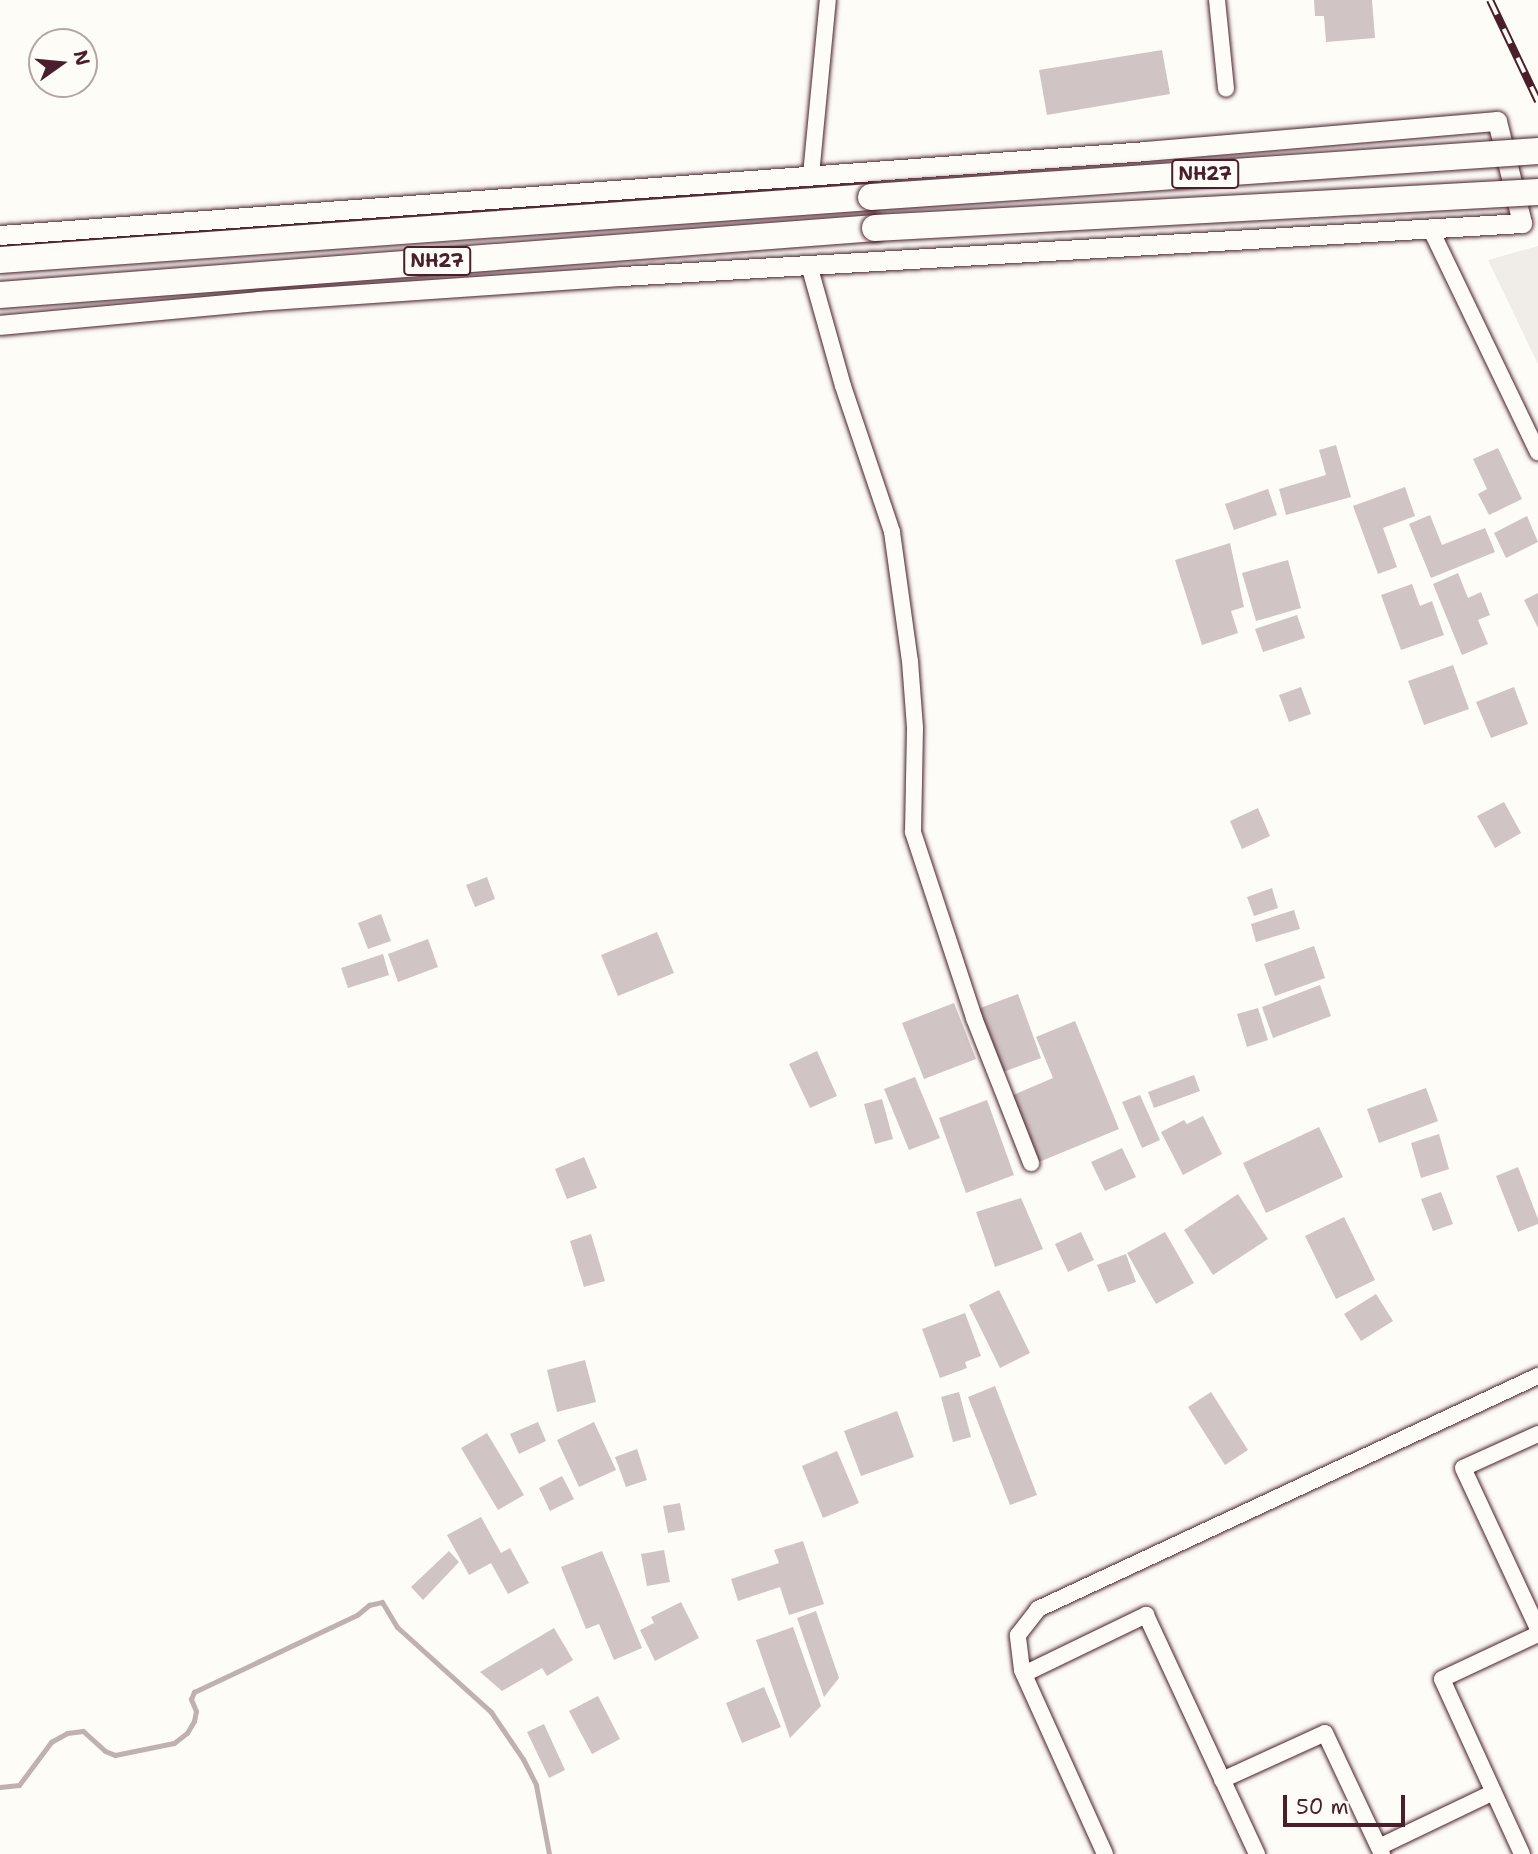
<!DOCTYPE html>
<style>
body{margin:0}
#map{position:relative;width:1538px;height:1854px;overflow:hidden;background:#fdfcf7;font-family:"Shantell Sans",sans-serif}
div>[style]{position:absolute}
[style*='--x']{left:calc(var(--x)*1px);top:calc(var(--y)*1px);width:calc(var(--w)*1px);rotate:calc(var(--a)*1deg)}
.built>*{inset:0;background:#f0ece8}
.stream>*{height:5px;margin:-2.5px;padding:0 2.5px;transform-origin:2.5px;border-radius:2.5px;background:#c0b1b1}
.building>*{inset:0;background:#d0c5c4}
.roads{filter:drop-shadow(0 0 2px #4a1f2b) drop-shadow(0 0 2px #4a1f2b)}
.minor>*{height:16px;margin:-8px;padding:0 8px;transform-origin:8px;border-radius:8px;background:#fdfcf7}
.tertiary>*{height:19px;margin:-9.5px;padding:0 9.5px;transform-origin:9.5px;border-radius:9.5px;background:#fdfcf7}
.trunk>*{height:26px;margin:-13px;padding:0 13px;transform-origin:13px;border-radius:13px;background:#fdfcf7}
.rail>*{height:8px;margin-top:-4px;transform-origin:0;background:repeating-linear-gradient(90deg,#fdfcf7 0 16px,#4a1f2b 0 32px);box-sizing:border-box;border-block:2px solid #4a1f2b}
.bridges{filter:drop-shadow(0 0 2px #4a1f2b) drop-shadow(0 0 2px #4a1f2b)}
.trunk-bridge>*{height:26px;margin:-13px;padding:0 13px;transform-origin:13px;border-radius:13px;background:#fdfcf7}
span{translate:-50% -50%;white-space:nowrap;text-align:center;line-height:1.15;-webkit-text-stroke:5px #fdfcf7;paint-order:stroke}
.shield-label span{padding:2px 5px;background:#fdfcf7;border:2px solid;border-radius:5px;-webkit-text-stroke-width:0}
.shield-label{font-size:19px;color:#4a1f2b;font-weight:700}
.north{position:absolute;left:28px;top:28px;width:70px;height:70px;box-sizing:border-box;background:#fdfcf7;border:2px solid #b5a4a5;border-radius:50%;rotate:75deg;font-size:19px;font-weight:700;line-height:28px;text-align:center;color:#4a1f2b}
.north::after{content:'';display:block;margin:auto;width:24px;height:32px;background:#4a1f2b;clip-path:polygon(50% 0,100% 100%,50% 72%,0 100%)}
.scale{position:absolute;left:1283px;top:1795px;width:122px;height:32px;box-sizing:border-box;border:4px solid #4a1f2b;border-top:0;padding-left:9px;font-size:21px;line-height:24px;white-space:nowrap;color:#4a1f2b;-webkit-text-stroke:5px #fdfcf7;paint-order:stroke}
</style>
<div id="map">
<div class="built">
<div style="clip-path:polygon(1538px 246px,1538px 364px,1488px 260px)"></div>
</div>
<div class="stream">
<div style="--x:0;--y:1787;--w:19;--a:-6"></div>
<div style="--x:19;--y:1785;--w:54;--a:-53.3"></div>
<div style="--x:51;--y:1742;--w:18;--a:-29"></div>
<div style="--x:67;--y:1733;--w:16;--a:-7"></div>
<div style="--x:83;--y:1731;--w:30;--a:42"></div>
<div style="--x:105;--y:1751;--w:11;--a:22"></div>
<div style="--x:115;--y:1755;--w:60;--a:-11.5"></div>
<div style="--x:174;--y:1743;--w:16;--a:-38"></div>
<div style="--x:187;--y:1733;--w:14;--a:-60"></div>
<div style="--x:194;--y:1721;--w:10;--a:-79"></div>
<div style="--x:196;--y:1711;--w:13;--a:-113"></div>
<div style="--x:191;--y:1699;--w:8;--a:-67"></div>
<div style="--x:194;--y:1692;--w:180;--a:-25.3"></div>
<div style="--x:357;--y:1615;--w:16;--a:-40"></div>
<div style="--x:369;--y:1605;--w:13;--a:-13"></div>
<div style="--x:382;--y:1602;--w:29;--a:59"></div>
<div style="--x:397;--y:1627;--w:127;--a:42.1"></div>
<div style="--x:491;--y:1712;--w:57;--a:55.8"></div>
<div style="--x:523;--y:1759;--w:29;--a:63"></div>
<div style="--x:536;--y:1785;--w:70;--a:79.3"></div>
</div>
<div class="building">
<div style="clip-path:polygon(1314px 0,1372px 0,1375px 38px,1326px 42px,1324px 16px,1315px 16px)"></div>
<div style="clip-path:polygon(1162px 50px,1170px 94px,1047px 115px,1039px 70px)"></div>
<div style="clip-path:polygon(1336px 445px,1351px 497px,1286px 515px,1279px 489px,1326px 475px,1319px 450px)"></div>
<div style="clip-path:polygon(1498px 448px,1522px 499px,1489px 515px,1478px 494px,1487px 489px,1473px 459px)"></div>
<div style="clip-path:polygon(1405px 487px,1415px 516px,1383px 528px,1397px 567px,1378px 574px,1353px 506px)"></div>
<div style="clip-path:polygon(1268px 489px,1277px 515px,1234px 530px,1225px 504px)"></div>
<div style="clip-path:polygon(1430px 515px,1442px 545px,1485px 528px,1495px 552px,1431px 578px,1409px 524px)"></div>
<div style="clip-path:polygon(1527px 516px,1538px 542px,1506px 558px,1494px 533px)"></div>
<div style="clip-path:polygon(1230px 543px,1244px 607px,1231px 611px,1238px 633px,1202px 645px,1175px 560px)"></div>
<div style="clip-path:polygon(1288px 560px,1301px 608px,1256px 621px,1242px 573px)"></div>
<div style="clip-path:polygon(1458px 573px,1468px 598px,1481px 592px,1490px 615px,1478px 620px,1488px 644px,1462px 655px,1433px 584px)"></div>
<div style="clip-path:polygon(1412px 584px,1420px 606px,1432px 601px,1444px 635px,1401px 650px,1381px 595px)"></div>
<div style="clip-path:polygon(1538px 593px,1538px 628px,1524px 600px)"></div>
<div style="clip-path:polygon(1297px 615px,1305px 638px,1263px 652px,1255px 629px)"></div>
<div style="clip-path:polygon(1453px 665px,1469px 709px,1424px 725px,1408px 681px)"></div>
<div style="clip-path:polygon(1301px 687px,1311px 714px,1289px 722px,1279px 695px)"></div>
<div style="clip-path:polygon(1514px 687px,1528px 724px,1491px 738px,1476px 702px)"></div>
<div style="clip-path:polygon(1504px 802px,1521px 833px,1495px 848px,1477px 816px)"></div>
<div style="clip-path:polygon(1258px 808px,1270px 836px,1242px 849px,1230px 821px)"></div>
<div style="clip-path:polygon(487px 877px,495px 899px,475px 907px,466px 885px)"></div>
<div style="clip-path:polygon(1272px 888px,1278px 908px,1254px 916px,1247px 897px)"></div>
<div style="clip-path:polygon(1294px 910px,1300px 929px,1256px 942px,1251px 924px)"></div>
<div style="clip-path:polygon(381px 914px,391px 941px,368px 949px,358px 923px)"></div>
<div style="clip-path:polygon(657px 932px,674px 973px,618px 996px,601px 955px)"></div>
<div style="clip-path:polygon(428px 939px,438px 967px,398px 982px,388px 954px)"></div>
<div style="clip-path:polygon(1314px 946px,1325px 978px,1275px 996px,1264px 964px)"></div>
<div style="clip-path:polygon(383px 954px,389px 975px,348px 988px,341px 968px)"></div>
<div style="clip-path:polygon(1320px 985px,1331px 1016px,1273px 1038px,1262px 1007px)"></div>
<div style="clip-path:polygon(1018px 994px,1041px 1058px,998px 1074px,975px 1010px)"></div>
<div style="clip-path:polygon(954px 1003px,976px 1059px,924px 1079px,902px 1023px)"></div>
<div style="clip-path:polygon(1258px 1008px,1268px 1040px,1247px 1047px,1237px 1014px)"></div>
<div style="clip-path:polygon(1075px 1021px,1119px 1129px,1039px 1162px,1011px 1096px,1053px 1078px,1036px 1037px)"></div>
<div style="clip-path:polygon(817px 1051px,837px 1096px,810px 1108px,789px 1064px)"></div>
<div style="clip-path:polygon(1194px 1075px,1200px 1091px,1154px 1108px,1148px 1092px)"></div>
<div style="clip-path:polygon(915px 1077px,940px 1138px,909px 1150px,884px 1089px)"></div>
<div style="clip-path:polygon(1426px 1088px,1438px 1121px,1379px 1143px,1367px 1109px)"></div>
<div style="clip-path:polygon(1140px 1095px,1160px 1140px,1142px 1148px,1122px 1102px)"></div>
<div style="clip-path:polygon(882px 1099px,893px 1139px,875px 1144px,864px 1104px)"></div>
<div style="clip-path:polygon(987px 1100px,1014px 1175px,966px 1193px,939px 1118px)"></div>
<div style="clip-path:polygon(1203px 1116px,1222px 1154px,1183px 1175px,1161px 1132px,1184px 1120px,1187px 1124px)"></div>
<div style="clip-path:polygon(1319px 1127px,1343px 1177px,1266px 1213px,1243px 1163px)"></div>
<div style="clip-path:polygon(1439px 1134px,1449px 1169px,1421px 1178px,1411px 1143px)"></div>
<div style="clip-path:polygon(1122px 1148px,1136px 1177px,1105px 1191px,1091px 1162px)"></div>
<div style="clip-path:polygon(584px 1157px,597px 1188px,567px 1199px,555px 1169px)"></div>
<div style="clip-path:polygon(1518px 1167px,1538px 1219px,1538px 1224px,1518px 1232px,1496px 1176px)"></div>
<div style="clip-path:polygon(1441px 1192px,1453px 1224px,1433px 1231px,1421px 1199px)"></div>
<div style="clip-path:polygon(1238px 1194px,1268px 1239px,1213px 1275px,1184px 1230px)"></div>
<div style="clip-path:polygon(1021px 1198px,1043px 1249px,995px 1267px,976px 1212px)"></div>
<div style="clip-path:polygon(1344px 1217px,1375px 1280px,1336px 1299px,1305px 1236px)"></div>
<div style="clip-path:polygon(1081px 1232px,1094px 1260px,1068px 1272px,1055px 1244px)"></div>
<div style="clip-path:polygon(1165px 1232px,1194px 1283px,1156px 1304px,1127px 1253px)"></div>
<div style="clip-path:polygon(591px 1234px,605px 1281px,584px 1287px,570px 1241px)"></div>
<div style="clip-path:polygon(1126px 1254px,1136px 1282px,1108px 1292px,1097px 1265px)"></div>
<div style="clip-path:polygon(999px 1290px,1030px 1353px,1000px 1368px,969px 1305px)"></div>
<div style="clip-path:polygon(1376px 1294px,1393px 1321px,1361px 1341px,1344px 1314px)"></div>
<div style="clip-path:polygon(965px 1313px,981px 1356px,965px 1362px,967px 1368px,940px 1378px,922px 1329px)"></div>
<div style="clip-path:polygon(585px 1360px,596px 1402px,557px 1412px,547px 1370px)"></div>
<div style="clip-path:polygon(995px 1386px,1037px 1495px,1010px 1505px,968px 1397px)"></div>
<div style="clip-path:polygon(959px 1392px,971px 1437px,953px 1442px,941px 1397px)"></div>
<div style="clip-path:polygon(1211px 1392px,1248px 1450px,1225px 1465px,1188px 1407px)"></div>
<div style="clip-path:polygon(897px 1411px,914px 1457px,861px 1476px,844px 1431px)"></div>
<div style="clip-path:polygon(538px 1422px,546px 1441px,519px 1454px,510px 1434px)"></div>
<div style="clip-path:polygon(594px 1422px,616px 1470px,579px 1487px,557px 1440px)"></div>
<div style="clip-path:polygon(487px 1433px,524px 1495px,498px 1510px,461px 1448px)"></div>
<div style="clip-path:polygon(637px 1449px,647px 1480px,626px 1487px,615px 1457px)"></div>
<div style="clip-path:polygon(837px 1451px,859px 1503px,823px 1518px,802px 1466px)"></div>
<div style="clip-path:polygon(562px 1476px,574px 1499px,550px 1511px,539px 1488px)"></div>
<div style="clip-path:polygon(680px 1503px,685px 1530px,668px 1533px,663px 1506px)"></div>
<div style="clip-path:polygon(481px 1517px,501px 1553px,510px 1548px,529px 1583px,508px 1594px,491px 1563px,469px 1575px,447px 1535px)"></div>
<div style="clip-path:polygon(803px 1541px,824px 1604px,789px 1615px,780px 1587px,738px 1601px,731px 1579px,779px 1563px,774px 1550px)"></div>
<div style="clip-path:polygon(664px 1550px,670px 1582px,647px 1586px,641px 1554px)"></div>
<div style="clip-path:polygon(449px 1551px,459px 1562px,423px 1600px,411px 1587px)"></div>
<div style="clip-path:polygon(602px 1551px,642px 1648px,614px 1660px,599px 1624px,586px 1629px,561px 1567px)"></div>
<div style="clip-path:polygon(681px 1602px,699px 1638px,655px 1661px,640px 1630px,654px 1623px,651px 1617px)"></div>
<div style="clip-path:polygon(816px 1611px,839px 1678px,824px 1697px,797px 1618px)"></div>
<div style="clip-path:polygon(793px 1627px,821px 1706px,790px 1738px,756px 1640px)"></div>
<div style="clip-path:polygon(554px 1628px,573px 1660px,547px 1676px,542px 1668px,502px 1691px,480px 1672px)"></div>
<div style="clip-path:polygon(764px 1687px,781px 1727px,742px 1743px,726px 1703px)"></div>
<div style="clip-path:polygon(598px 1696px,620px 1739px,592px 1754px,569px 1711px)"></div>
<div style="clip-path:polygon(544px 1724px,565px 1770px,549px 1778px,527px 1732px)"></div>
</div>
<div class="roads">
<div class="minor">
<div style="--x:1217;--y:0;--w:89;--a:84.2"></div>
<div style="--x:811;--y:175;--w:176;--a:-84.5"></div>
<div style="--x:1430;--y:228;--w:249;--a:64.3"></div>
<div style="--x:809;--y:265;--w:126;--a:74.3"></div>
<div style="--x:843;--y:386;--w:154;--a:71.4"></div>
<div style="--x:892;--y:532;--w:130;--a:82.1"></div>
<div style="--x:910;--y:661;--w:67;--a:85.7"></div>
<div style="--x:915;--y:728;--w:104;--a:91.1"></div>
<div style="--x:913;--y:832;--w:196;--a:71.8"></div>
<div style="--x:974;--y:1018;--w:156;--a:68.5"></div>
<div style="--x:1538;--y:1434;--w:82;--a:155.6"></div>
<div style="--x:1463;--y:1468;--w:178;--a:65"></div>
<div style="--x:1024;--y:1674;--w:136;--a:-25.8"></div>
<div style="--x:1146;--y:1615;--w:264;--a:65.1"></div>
<div style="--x:1222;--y:1780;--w:113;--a:-24.5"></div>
<div style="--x:1325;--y:1733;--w:134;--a:64.8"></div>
<div style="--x:1379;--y:1847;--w:127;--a:-25.6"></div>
<div style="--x:1105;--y:1854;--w:202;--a:-114.3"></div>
<div style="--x:1022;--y:1670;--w:35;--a:-97"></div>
<div style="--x:1018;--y:1635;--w:33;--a:-52"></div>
<div style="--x:1038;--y:1609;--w:552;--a:-24.99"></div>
<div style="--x:1522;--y:1854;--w:192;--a:-114.6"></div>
<div style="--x:1442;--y:1679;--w:106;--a:-25.1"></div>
</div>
<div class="tertiary">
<div style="--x:0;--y:235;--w:1149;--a:-4.19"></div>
<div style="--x:1146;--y:151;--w:352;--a:-4.9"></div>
<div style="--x:1497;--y:121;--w:105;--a:76.2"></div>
<div style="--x:1522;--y:223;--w:903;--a:176.63"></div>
<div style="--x:621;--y:276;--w:364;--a:176.1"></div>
<div style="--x:258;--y:301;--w:259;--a:174.7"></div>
</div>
<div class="trunk">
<div style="--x:0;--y:260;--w:873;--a:-4.14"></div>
<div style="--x:0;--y:295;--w:878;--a:-4.38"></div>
</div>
</div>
<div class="rail">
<div style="--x:1490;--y:0;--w:112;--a:64.6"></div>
</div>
<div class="bridges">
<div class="trunk-bridge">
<div style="--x:871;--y:197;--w:669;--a:-3.95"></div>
<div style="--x:875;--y:228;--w:664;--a:-3.11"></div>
</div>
</div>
<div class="shield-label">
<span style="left:1205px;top:174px">NH27</span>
<span style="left:437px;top:261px">NH27</span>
</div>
<div class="north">N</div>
<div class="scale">50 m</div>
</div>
